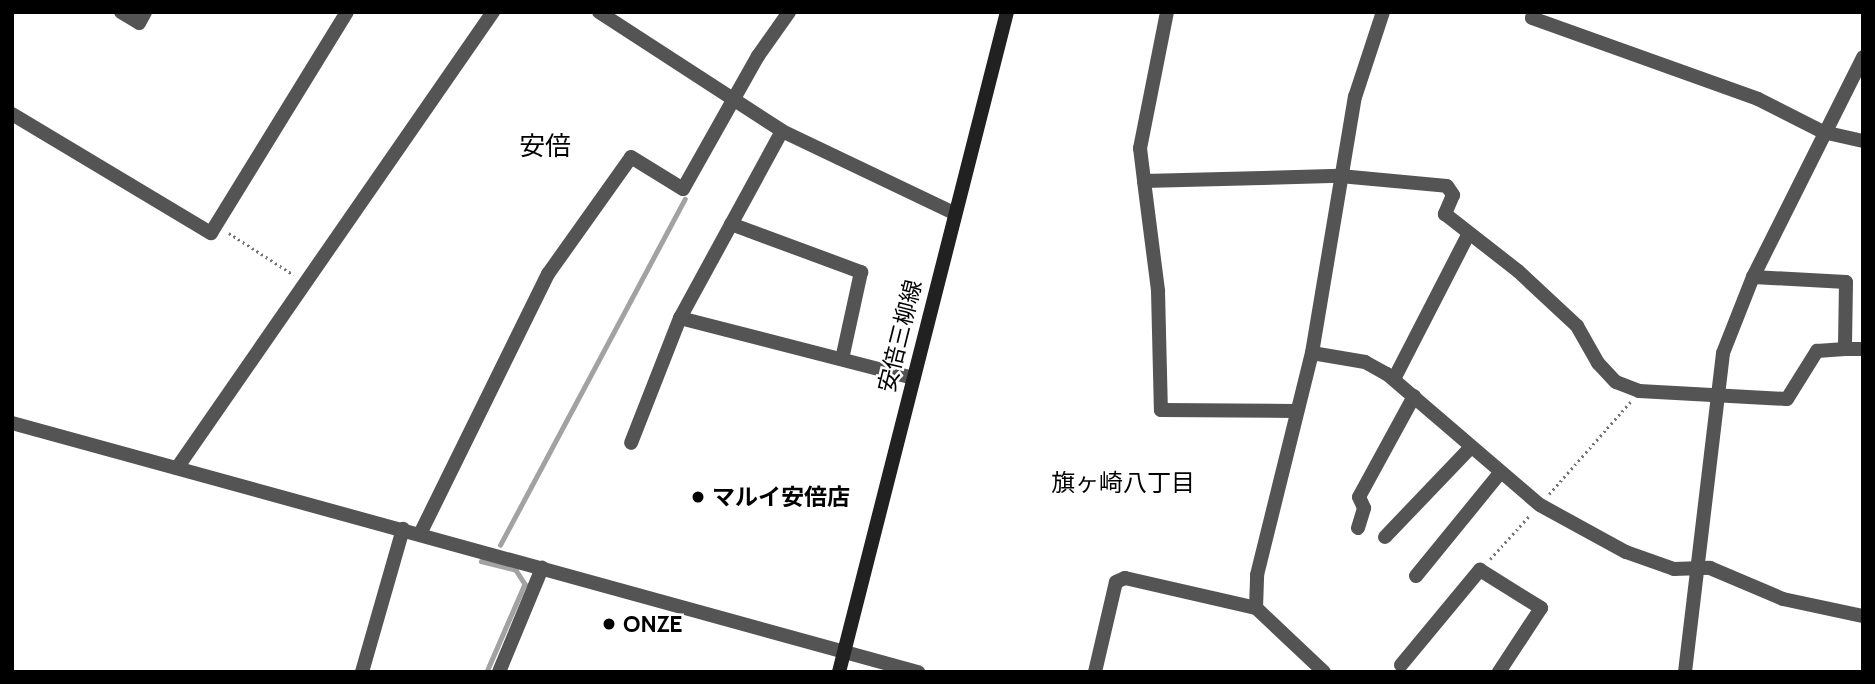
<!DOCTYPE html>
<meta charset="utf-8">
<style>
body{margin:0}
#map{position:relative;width:1875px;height:684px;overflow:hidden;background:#fff;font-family:Cabin,"Noto Sans JP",sans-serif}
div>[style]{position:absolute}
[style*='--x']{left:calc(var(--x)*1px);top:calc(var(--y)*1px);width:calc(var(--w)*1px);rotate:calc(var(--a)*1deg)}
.stream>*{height:4.5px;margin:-2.25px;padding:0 2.25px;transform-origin:2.25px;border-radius:2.25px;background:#a2a2a2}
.path>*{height:2.5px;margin-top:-1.25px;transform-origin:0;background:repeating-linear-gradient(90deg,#767676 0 2px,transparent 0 5.5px)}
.street>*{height:14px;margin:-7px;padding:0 7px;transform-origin:7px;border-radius:7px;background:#545454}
.secondary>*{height:14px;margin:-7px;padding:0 7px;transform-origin:7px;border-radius:7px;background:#212121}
.dots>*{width:19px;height:19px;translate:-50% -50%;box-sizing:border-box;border:4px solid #fff;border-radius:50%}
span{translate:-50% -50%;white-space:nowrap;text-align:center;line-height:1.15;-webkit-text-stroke:5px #fff;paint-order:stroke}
.street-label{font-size:23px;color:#000}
.poi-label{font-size:23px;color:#000;font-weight:700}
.left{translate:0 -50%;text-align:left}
.neighbourhood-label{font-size:24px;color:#000}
.quarter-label{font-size:26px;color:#000}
.frame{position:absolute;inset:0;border:14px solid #000;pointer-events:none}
</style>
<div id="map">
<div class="stream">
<div style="--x:500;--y:545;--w:392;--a:-61.9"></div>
<div style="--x:481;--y:561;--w:36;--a:14"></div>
<div style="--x:516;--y:570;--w:17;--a:57"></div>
<div style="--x:525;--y:584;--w:96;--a:113.4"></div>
</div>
<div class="path">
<div style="--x:229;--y:233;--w:77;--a:32.9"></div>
<div style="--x:1549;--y:494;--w:123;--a:-48.6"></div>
<div style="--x:1490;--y:559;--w:59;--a:-47.7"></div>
</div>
<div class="street">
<div style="--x:121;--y:12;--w:21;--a:31"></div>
<div style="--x:139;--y:23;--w:13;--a:-61"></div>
<div style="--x:599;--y:12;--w:218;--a:33"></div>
<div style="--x:782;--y:131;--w:213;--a:118.6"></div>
<div style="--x:680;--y:318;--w:134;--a:111.4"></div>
<div style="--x:1167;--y:12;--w:139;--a:101.2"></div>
<div style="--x:1140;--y:148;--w:33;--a:83"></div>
<div style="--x:1144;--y:181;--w:196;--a:-1.5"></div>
<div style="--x:1340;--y:176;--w:107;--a:5.3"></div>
<div style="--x:1447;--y:186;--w:11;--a:56"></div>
<div style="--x:1453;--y:195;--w:21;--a:113"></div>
<div style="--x:1445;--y:214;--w:93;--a:38"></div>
<div style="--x:1518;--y:271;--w:81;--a:43"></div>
<div style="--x:1577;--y:326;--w:43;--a:60.4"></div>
<div style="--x:1598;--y:363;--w:26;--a:47"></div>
<div style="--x:1616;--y:382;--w:25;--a:21"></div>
<div style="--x:1639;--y:391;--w:148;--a:3.1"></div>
<div style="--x:1787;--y:399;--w:57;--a:-58"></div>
<div style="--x:1817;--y:351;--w:28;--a:-4"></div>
<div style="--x:1534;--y:12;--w:6;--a:108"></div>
<div style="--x:1532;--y:18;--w:240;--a:19.7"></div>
<div style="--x:1758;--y:99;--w:73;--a:26.9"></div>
<div style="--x:1823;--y:132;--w:41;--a:12.7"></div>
<div style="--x:12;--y:114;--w:232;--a:30.9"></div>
<div style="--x:211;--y:233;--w:259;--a:-58.4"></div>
<div style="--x:782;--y:131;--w:191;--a:25.5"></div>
<div style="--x:1144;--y:181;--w:111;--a:82.7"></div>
<div style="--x:1158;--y:291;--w:119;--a:88.6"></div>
<div style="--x:1161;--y:410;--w:134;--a:0.4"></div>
<div style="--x:731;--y:224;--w:139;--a:20.3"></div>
<div style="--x:861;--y:272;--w:89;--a:102.3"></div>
<div style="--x:1753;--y:277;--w:93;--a:3.1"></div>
<div style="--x:1846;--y:282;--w:67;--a:90.9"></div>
<div style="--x:1845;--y:349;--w:18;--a:0"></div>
<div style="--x:680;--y:318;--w:241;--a:14.4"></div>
<div style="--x:1312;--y:353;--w:260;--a:-80.5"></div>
<div style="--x:1355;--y:97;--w:89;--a:-71.8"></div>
<div style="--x:1394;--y:379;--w:162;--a:-62.8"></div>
<div style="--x:12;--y:423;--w:940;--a:15.37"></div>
<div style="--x:177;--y:468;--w:555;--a:-55.28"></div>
<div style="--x:1358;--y:528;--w:21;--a:-73"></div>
<div style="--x:1364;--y:508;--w:12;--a:-114"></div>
<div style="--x:1359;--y:497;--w:115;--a:-61.4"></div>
<div style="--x:420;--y:534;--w:290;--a:-63.8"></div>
<div style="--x:548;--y:274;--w:143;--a:-54.6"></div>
<div style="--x:631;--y:157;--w:61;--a:31.6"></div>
<div style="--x:683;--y:189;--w:153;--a:-60.6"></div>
<div style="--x:758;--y:56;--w:54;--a:-54.8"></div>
<div style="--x:1385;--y:537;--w:122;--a:-46.3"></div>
<div style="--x:1416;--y:576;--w:133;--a:-50.8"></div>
<div style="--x:1401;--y:665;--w:124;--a:-50.3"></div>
<div style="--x:1480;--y:570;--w:72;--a:31.9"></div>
<div style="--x:1541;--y:608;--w:77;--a:123.3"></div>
<div style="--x:362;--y:672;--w:149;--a:-74"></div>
<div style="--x:499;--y:672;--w:113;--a:-67.5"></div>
<div style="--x:1095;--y:672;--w:92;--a:-76.9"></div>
<div style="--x:1116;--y:582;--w:10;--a:-24"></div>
<div style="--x:1125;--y:578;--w:134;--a:12.9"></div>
<div style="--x:1324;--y:672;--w:93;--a:-136.7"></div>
<div style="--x:1256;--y:608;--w:33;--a:-88"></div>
<div style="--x:1257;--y:575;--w:229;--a:-76.1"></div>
<div style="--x:1312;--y:353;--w:54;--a:9.6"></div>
<div style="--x:1365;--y:362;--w:25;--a:29"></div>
<div style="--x:1387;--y:374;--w:201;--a:40.6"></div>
<div style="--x:1540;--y:505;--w:98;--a:28.7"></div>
<div style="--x:1626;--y:552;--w:51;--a:19.5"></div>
<div style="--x:1674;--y:569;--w:36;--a:-2"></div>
<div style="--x:1710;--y:568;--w:79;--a:23"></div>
<div style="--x:1783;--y:599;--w:82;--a:12"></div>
<div style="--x:1685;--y:672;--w:321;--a:-83.2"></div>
<div style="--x:1723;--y:353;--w:82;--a:-68.5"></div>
<div style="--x:1753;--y:277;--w:246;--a:-63.4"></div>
</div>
<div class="secondary">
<div style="--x:839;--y:672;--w:681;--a:-75.72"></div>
</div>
<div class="dots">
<div style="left:698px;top:497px;background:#000"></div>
<div style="left:609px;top:624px;background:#000"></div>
</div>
<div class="street-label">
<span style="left:900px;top:336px;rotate:-76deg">安倍三柳線</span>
</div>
<div class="poi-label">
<span class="left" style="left:712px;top:497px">マルイ安倍店</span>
<span class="left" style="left:623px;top:624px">ONZE</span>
</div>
<div class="neighbourhood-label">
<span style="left:1123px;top:483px">旗ヶ崎八丁目</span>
</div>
<div class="quarter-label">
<span style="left:545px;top:147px">安倍</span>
</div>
<div class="frame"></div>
</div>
